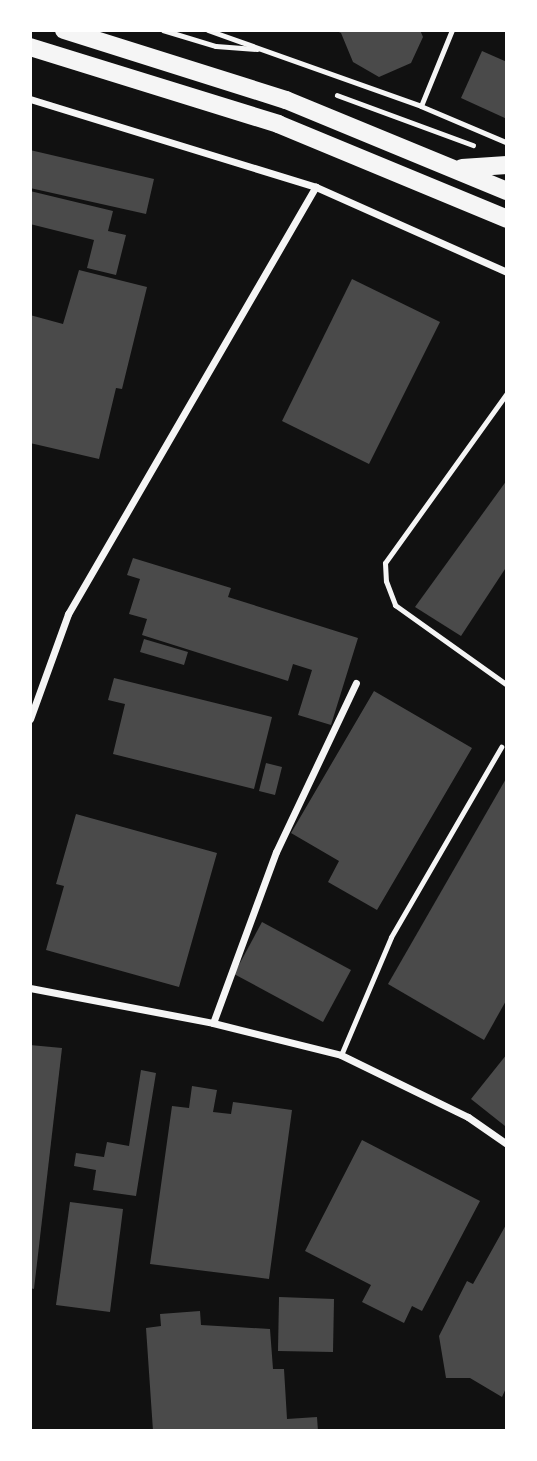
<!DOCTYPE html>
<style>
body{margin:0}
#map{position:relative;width:537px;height:1461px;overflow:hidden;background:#111;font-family:"Roboto Condensed",sans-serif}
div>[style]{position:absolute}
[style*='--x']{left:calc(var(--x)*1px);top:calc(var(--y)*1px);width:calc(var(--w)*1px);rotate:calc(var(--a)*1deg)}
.building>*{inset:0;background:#4a4a4a}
.path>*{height:4.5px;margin:-2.25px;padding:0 2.25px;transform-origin:2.25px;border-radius:2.25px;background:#f5f5f5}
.service>*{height:5px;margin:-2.5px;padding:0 2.5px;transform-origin:2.5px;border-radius:2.5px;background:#f5f5f5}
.minor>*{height:7px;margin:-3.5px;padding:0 3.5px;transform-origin:3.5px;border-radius:3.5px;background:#f5f5f5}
.primary>*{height:18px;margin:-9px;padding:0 9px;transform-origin:9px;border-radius:9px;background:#f5f5f5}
span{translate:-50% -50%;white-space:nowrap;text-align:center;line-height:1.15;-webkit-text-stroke:5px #fff;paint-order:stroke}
.frame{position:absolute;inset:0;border:32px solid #fff;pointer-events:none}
</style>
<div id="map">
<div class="building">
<div style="clip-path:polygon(334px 30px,420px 30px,423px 37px,411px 63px,379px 77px,353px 62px,341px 33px)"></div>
<div style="clip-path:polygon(482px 51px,507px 62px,507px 119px,461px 98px)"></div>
<div style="clip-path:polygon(30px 150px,154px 179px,146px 214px,30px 188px)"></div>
<div style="clip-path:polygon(30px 191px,113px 211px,108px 231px,126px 235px,116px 275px,87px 268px,94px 240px,30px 224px)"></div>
<div style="clip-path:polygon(79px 270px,147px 287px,122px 389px,116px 388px,99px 459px,30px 443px,30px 315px,63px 324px)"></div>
<div style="clip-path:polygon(352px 279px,440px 322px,369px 464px,282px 421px)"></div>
<div style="clip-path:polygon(507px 480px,507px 566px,461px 636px,415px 607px)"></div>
<div style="clip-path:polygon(133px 558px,231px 588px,228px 597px,358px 638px,331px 725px,298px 715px,312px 670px,293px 664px,288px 681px,142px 635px,147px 619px,129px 614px,140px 579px,127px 575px)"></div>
<div style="clip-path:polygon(144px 639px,188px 652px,184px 665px,140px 652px)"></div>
<div style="clip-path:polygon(114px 678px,272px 717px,254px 789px,113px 754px,125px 704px,108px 700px)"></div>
<div style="clip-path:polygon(374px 691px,472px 748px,377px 910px,328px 882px,339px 861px,291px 833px)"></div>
<div style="clip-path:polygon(266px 763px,282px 767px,275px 795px,259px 791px)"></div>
<div style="clip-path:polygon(507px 777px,507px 999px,484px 1040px,388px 984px)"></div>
<div style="clip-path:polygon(76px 814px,217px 853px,179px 987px,46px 950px,64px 886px,56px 884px)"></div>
<div style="clip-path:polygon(262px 922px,351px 970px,323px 1022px,234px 974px)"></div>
<div style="clip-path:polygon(30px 1045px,62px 1048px,34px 1289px,30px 1288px)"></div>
<div style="clip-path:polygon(507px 1054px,507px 1123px,505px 1126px,471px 1099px)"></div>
<div style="clip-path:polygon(141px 1070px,156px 1073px,136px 1196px,93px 1190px,96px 1170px,74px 1166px,76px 1153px,104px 1157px,107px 1142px,129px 1146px)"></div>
<div style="clip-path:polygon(192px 1086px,217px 1090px,213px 1112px,231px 1114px,233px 1102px,292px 1110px,269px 1279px,150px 1264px,172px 1106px,189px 1108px)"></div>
<div style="clip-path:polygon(362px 1140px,480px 1201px,422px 1311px,412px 1306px,404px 1323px,362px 1302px,371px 1285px,305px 1251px)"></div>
<div style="clip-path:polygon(70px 1202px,123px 1209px,110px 1312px,56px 1305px)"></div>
<div style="clip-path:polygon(507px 1223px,507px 1386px,502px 1397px,470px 1378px,446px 1378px,439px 1336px,467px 1281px,473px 1284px)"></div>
<div style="clip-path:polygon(279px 1297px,334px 1299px,333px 1352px,278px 1351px)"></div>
<div style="clip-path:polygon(200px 1311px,201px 1325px,270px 1329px,273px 1369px,284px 1369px,287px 1419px,317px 1417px,318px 1431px,153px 1431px,146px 1328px,161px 1326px,160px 1314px)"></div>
</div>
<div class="path">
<div style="--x:163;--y:30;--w:55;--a:16.8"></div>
<div style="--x:216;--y:46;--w:41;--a:4.2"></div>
<div style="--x:208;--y:30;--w:226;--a:19.6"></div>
<div style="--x:421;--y:106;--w:92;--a:23"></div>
<div style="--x:337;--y:95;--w:145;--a:20.2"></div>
<div style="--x:421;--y:106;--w:82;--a:-67.8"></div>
</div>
<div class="service">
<div style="--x:507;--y:393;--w:209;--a:125.7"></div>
<div style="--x:385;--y:563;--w:18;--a:87"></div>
<div style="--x:386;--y:581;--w:26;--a:69"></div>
<div style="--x:395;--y:605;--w:138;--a:35.5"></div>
<div style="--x:341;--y:1055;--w:128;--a:-67"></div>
<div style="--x:391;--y:937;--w:220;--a:-59.9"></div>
</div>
<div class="minor">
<div style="--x:30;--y:99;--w:299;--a:17.1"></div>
<div style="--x:316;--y:187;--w:209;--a:24"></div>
<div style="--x:30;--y:719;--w:112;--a:-70.1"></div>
<div style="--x:68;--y:614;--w:494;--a:-59.9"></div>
<div style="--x:30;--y:988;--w:186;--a:10.8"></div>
<div style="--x:213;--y:1023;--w:132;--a:14"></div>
<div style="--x:341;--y:1055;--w:141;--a:26"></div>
<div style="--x:468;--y:1117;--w:47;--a:34.7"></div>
<div style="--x:213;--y:1023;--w:182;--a:-69.8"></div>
<div style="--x:276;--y:852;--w:187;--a:-64.7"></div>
</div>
<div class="primary">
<div style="--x:64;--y:30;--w:233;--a:17.5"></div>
<div style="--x:286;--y:100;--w:239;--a:22.4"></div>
<div style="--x:30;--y:47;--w:260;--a:17.2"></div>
<div style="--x:278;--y:124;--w:248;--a:22.5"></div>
<div style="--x:462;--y:168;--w:45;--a:-3.8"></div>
</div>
<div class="frame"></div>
</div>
